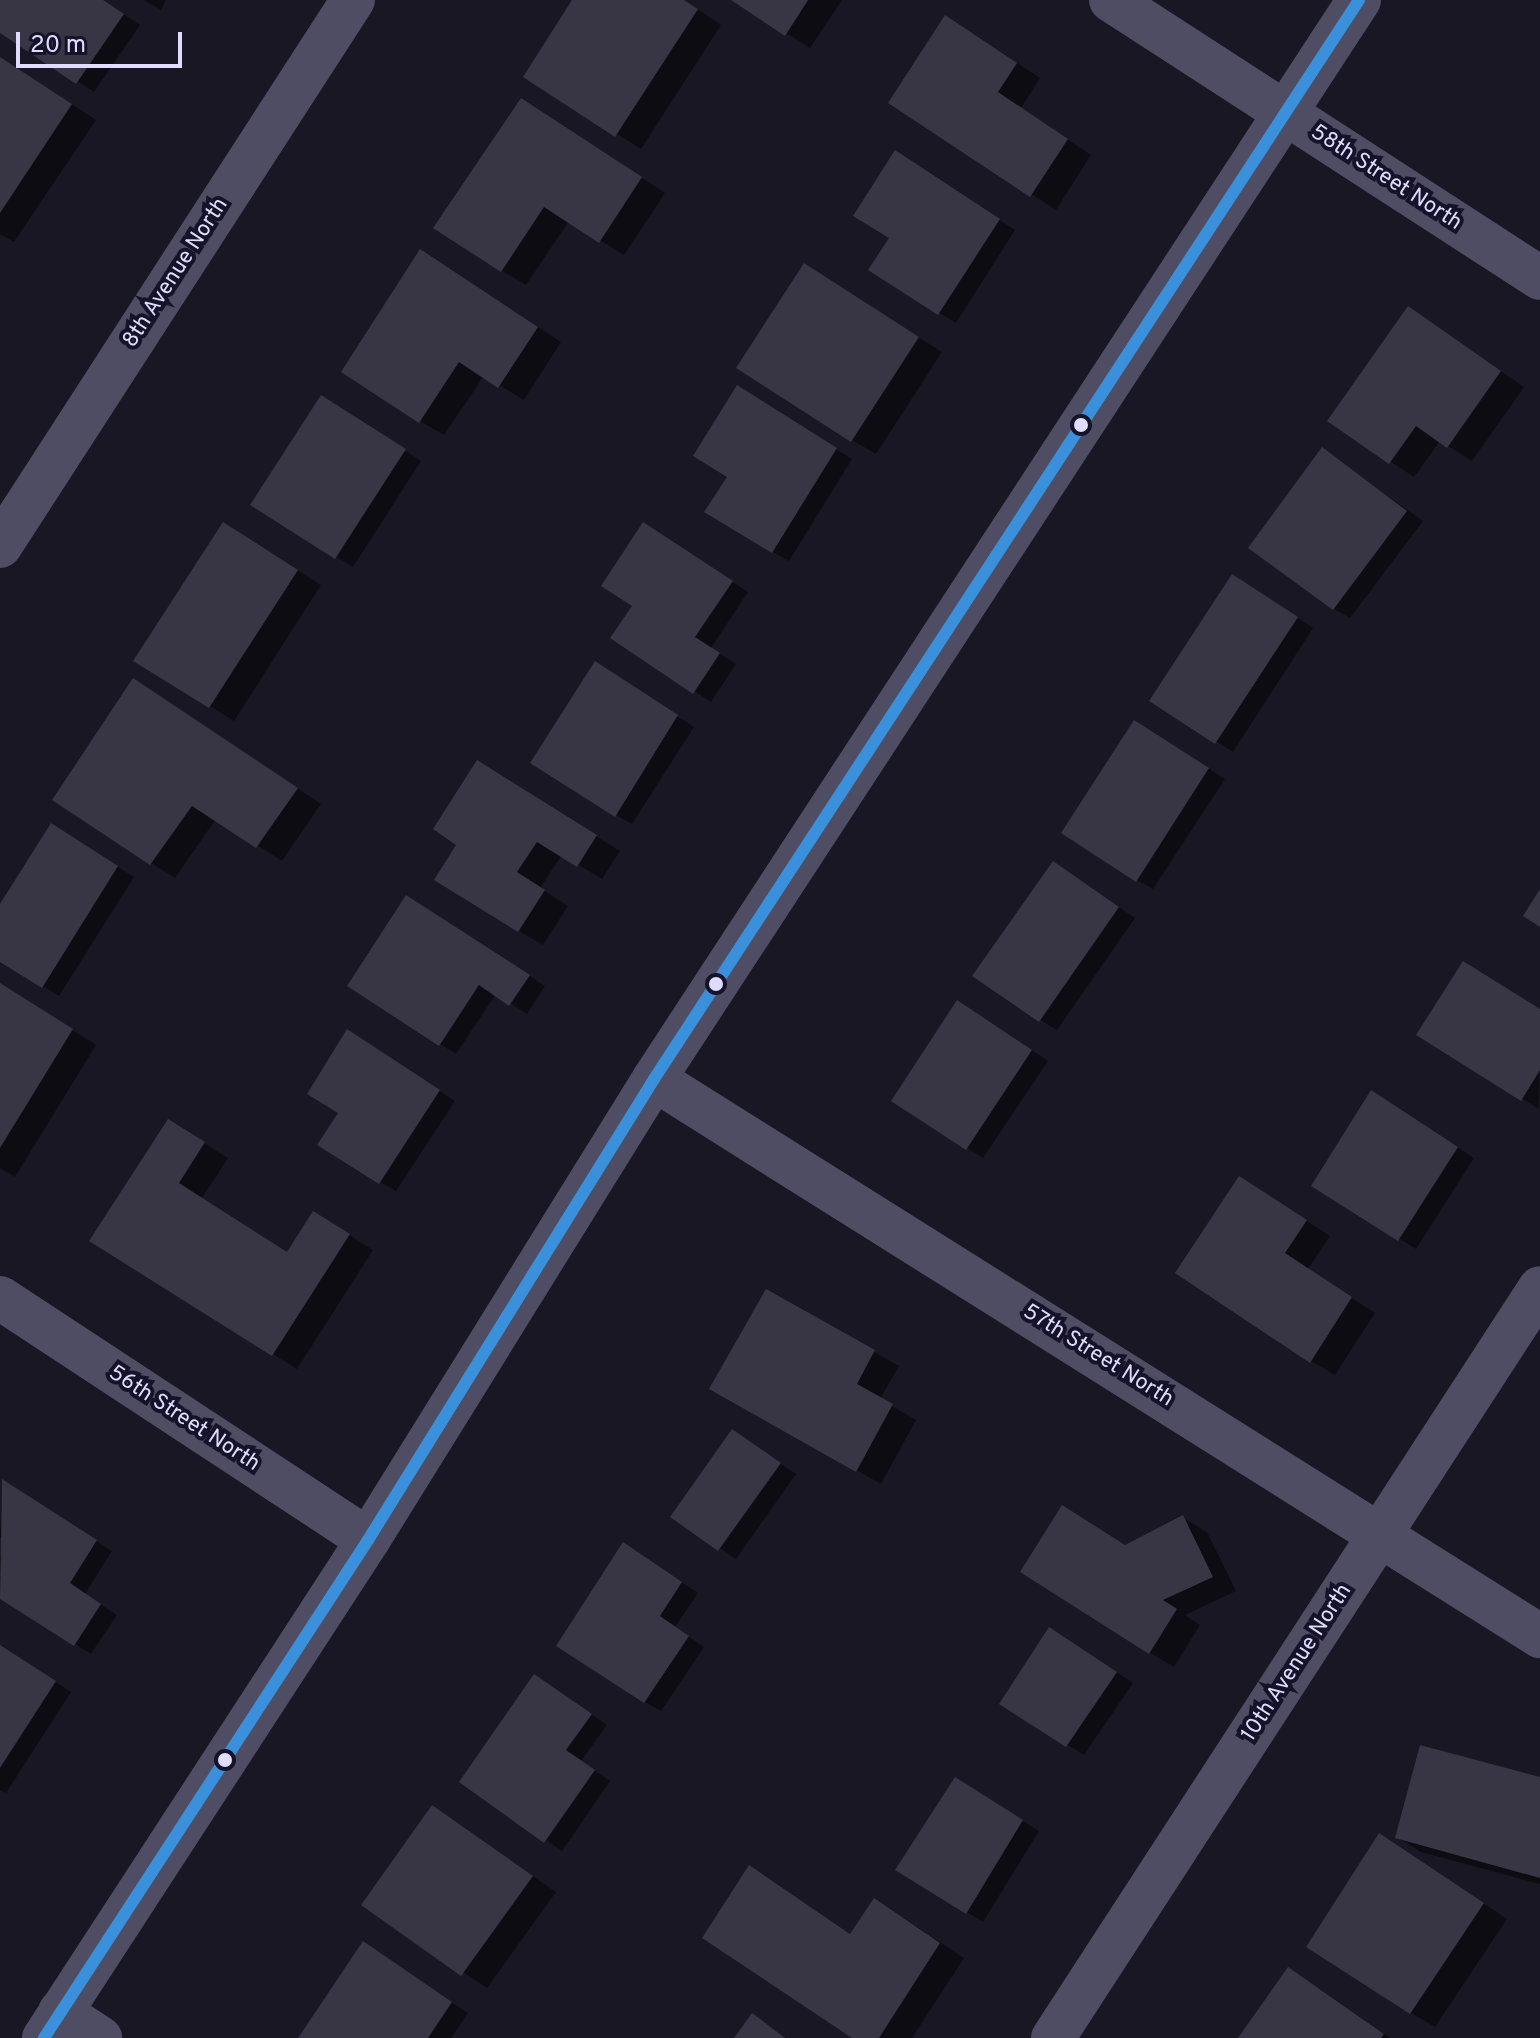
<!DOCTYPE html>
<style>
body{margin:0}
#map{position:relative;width:1540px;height:2038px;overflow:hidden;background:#191724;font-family:Overpass,sans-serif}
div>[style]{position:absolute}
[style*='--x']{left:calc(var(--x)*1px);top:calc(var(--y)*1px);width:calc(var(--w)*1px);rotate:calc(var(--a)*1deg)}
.shadow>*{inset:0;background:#0007}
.building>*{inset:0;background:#383645}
.minor>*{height:44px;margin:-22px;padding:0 22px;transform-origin:22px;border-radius:22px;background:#4e4d63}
.tertiary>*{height:44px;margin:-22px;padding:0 22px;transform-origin:22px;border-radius:22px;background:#4e4d63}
.bus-1>*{height:12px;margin:-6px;padding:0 6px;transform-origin:6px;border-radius:6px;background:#3a90db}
.dots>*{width:22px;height:22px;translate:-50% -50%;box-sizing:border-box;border:4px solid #151229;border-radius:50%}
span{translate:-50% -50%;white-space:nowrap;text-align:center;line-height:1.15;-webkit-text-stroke:8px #151229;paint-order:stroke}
.street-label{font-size:22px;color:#dfdcfd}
.scale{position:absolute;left:16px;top:32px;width:166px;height:36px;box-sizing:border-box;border:4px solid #dfdcfd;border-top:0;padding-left:10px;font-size:24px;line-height:28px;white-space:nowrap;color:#dfdcfd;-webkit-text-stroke:6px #151229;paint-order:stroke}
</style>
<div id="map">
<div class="shadow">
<div style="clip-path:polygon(0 0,102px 0,140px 25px,94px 92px,0 31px)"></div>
<div style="clip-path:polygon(144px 0,166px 0,161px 10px)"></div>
<div style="clip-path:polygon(575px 0,684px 0,721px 25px,641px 149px,525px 76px)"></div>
<div style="clip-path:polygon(734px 0,842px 0,810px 48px)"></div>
<div style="clip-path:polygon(970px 32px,1040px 78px,1021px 108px,1091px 155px,1056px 210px,891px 103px)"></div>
<div style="clip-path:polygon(0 57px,96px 120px,14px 242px,0 234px)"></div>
<div style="clip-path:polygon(546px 115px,665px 193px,624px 255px,569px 221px,526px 285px,502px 271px)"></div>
<div style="clip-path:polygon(912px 163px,1015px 230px,956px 323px,870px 270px,891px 237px)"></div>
<div style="clip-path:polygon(445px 266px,561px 342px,524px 400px,484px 376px,444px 435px,420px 421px)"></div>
<div style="clip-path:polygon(829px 280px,942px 352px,876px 454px,852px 440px)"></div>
<div style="clip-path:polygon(1408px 308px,1524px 387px,1472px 461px,1440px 441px,1414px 477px,1330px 421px)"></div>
<div style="clip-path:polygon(754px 398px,852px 459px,789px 561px,773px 552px,730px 476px)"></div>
<div style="clip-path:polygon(339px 407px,421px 461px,353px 567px,252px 505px)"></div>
<div style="clip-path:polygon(1323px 450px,1423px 521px,1350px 618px,1334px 609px)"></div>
<div style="clip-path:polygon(660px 534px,748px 592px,711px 648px,736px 664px,711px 702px,613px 637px,635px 606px)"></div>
<div style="clip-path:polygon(248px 539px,321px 585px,234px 721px,136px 660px)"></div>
<div style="clip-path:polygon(1249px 586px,1313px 628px,1233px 752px,1152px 700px)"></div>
<div style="clip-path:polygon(612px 674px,694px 727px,632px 824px,616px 815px)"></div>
<div style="clip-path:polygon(158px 695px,321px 804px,282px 861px,216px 819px,175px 878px,151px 863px)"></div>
<div style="clip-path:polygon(1151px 732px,1225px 779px,1153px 889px,1137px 880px)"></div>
<div style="clip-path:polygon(502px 777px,620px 851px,602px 879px,562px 855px,540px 888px,568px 906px,543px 945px,519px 931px)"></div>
<div style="clip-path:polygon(68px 835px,134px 877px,59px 996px,0 959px,0 908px)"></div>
<div style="clip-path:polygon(1070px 874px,1135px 918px,1057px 1030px,1040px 1020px)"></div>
<div style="clip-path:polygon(423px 907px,545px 986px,527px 1014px,496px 994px,456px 1054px,440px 1044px)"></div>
<div style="clip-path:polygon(0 985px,96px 1045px,15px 1177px,0 1168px)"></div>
<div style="clip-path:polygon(1540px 1011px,1539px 1109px,1418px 1034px)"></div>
<div style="clip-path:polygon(974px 1012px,1048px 1061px,983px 1158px,967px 1148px)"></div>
<div style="clip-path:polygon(364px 1042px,455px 1101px,396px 1191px,380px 1182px,341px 1112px)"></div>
<div style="clip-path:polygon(1388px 1102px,1474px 1158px,1416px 1249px,1314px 1185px)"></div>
<div style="clip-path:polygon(193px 1136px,228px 1158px,202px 1198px,289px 1254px,338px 1228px,373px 1250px,297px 1369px,92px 1240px)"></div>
<div style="clip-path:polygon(1264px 1193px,1330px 1236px,1308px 1269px,1375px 1313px,1335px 1375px,1311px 1361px)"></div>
<div style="clip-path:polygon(767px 1291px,899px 1366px,880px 1399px,916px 1420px,881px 1484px,712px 1389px)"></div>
<div style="clip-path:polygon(733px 1431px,796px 1474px,736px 1559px,673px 1517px)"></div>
<div style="clip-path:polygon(2px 1481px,112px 1551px,85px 1594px,117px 1615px,91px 1654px,0 1597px,0 1556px,9px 1542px,0 1537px)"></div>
<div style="clip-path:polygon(1183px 1518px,1207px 1532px,1236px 1591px,1185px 1615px,1200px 1625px,1174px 1667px,1150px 1653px,1127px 1546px)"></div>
<div style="clip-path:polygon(640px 1555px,698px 1593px,675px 1627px,704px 1647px,661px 1711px,645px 1702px)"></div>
<div style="clip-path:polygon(1066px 1639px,1133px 1683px,1084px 1755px,1002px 1703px)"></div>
<div style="clip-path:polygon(0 1646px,71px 1692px,6px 1793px,0 1790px)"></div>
<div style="clip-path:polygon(551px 1686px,607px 1725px,581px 1761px,610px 1781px,562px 1851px,461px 1782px)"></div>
<div style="clip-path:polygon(1540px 1780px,1540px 1884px,1421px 1852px,1397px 1837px)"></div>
<div style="clip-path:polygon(972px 1789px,1039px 1831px,983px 1922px,967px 1912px)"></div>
<div style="clip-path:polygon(432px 1807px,556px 1892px,487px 1988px,364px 1905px)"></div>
<div style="clip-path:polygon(1404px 1850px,1507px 1919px,1435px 2027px,1411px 2013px)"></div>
<div style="clip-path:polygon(750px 1868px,852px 1935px,899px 1915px,964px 1958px,912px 2038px,855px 2038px)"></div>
<div style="clip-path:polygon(380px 1954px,468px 2013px,451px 2038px,301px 2038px)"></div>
<div style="clip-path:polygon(1288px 1970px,1313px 1984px,1390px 2038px,1240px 2038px)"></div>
</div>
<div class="building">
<div style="clip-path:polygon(0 0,103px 0,124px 14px,76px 84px,0 33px)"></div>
<div style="clip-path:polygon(572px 0,684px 0,698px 9px,615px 137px,523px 77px)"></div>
<div style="clip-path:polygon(731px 0,808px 0,785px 36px)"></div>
<div style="clip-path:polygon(945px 15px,1017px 63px,998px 92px,1068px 139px,1030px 197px,888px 103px)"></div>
<div style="clip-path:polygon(0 57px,72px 104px,0 213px)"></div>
<div style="clip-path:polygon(521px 98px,642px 177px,599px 243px,544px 207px,501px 272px,433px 228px)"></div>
<div style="clip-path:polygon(895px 150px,1000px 219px,938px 315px,868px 270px,889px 238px,853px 216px)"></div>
<div style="clip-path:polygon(420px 249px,538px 327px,498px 388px,459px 362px,419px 423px,341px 372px)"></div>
<div style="clip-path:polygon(804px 263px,919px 337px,851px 442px,736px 368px)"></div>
<div style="clip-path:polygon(1408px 306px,1501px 371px,1447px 448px,1416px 426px,1389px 464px,1327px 421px)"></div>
<div style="clip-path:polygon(737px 385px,837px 448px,772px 553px,704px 512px,727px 477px,693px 456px)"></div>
<div style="clip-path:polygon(321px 395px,406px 449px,335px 559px,250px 505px)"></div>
<div style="clip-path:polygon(1322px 447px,1407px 511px,1333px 610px,1248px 548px)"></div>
<div style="clip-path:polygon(223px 522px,298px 570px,209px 708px,133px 661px)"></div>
<div style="clip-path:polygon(643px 522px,733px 581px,695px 637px,720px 653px,693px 694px,610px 638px,632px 606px,601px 586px)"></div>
<div style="clip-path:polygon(1232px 574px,1298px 617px,1215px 744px,1149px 701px)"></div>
<div style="clip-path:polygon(595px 661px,678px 715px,615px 817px,530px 763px)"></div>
<div style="clip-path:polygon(133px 678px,298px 788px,256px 848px,192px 806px,150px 865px,52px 800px)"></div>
<div style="clip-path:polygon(1134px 720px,1209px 768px,1136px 882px,1061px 833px)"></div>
<div style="clip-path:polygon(477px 760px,597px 835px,577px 867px,537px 842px,517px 872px,545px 890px,518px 932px,434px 880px,456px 845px,433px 829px)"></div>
<div style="clip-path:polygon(51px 823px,118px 866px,42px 988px,0 962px,0 904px)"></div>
<div style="clip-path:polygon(1053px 861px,1119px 907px,1039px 1022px,972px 976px)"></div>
<div style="clip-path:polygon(1540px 889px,1540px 927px,1523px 916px)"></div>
<div style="clip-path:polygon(406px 895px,530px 975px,509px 1006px,479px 985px,439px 1046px,347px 986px)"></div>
<div style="clip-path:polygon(1463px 961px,1540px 1009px,1540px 1070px,1521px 1101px,1416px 1035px)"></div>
<div style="clip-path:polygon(0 983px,73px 1029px,0 1148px)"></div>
<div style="clip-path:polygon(957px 1000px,1032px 1050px,966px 1150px,891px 1101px)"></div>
<div style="clip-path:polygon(347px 1029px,440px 1090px,379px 1184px,317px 1145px,338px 1113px,307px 1094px)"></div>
<div style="clip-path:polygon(1371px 1090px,1458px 1147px,1398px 1241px,1311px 1186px)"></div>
<div style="clip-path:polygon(168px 1119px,205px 1142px,179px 1183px,287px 1252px,313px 1211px,350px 1234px,272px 1356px,89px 1241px)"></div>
<div style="clip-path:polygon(1239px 1176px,1307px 1220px,1285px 1253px,1352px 1297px,1310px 1363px,1175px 1273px)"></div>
<div style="clip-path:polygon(766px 1289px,875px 1350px,857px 1384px,893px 1404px,856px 1472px,709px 1389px)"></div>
<div style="clip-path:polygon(732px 1429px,781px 1463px,718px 1551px,670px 1517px)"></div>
<div style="clip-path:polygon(2px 1479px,97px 1540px,70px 1583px,101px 1604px,74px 1646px,0 1599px)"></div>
<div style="clip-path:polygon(1062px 1505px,1125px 1545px,1183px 1515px,1213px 1577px,1163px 1600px,1177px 1609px,1149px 1654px,1020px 1572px)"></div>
<div style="clip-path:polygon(623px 1542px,682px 1582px,660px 1616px,689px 1636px,644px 1703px,556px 1646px)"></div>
<div style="clip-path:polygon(1049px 1627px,1117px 1672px,1066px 1747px,999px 1704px)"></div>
<div style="clip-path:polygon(0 1645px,56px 1681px,0 1768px)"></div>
<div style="clip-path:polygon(534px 1674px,592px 1714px,566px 1750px,595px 1770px,544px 1843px,459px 1782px)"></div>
<div style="clip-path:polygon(1420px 1745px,1540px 1777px,1540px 1878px,1395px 1838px)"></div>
<div style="clip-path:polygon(955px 1777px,1023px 1820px,966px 1914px,895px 1870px)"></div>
<div style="clip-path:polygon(432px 1805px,533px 1876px,461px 1976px,361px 1905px)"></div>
<div style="clip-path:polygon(1379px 1833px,1484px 1903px,1410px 2014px,1306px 1947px)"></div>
<div style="clip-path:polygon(749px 1865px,850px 1934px,874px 1898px,940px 1943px,879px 2038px,852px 2038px,702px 1938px)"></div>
<div style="clip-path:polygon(363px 1941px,452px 2002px,428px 2038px,298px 2038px)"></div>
<div style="clip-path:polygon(1288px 1967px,1384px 2034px,1381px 2038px,1238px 2038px)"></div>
<div style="clip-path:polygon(752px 2013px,785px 2038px,734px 2038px)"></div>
</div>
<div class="minor">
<div style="--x:0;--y:546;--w:650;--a:-57.12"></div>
<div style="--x:654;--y:1079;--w:1047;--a:32.16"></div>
<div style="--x:0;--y:1298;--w:440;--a:33.3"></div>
<div style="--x:60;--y:2012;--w:48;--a:33"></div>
<div style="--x:1053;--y:2038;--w:894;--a:-57"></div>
</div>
<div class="tertiary">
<div style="--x:1111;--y:0;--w:511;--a:32.94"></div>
<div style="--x:44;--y:2038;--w:594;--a:-56.95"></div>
<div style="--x:368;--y:1540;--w:543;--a:-58.18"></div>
<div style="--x:654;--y:1079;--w:1289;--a:-56.84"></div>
</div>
<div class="bus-1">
<div style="--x:44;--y:2038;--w:594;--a:-56.95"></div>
<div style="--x:368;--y:1540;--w:543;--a:-58.18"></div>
<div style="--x:654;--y:1079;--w:1289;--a:-56.84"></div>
</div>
<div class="dots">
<div style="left:1081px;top:425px;background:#dfdcfd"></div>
<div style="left:716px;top:984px;background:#dfdcfd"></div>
<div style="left:225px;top:1760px;background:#dfdcfd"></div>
</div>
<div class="street-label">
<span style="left:1386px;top:178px;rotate:33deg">58th Street North</span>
<span style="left:176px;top:273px;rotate:-57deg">8th Avenue North</span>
<span style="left:1098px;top:1356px;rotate:32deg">57th Street North</span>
<span style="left:184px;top:1419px;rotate:33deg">56th Street North</span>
<span style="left:1297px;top:1663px;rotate:-57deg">10th Avenue North</span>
</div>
<div class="scale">20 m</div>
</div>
